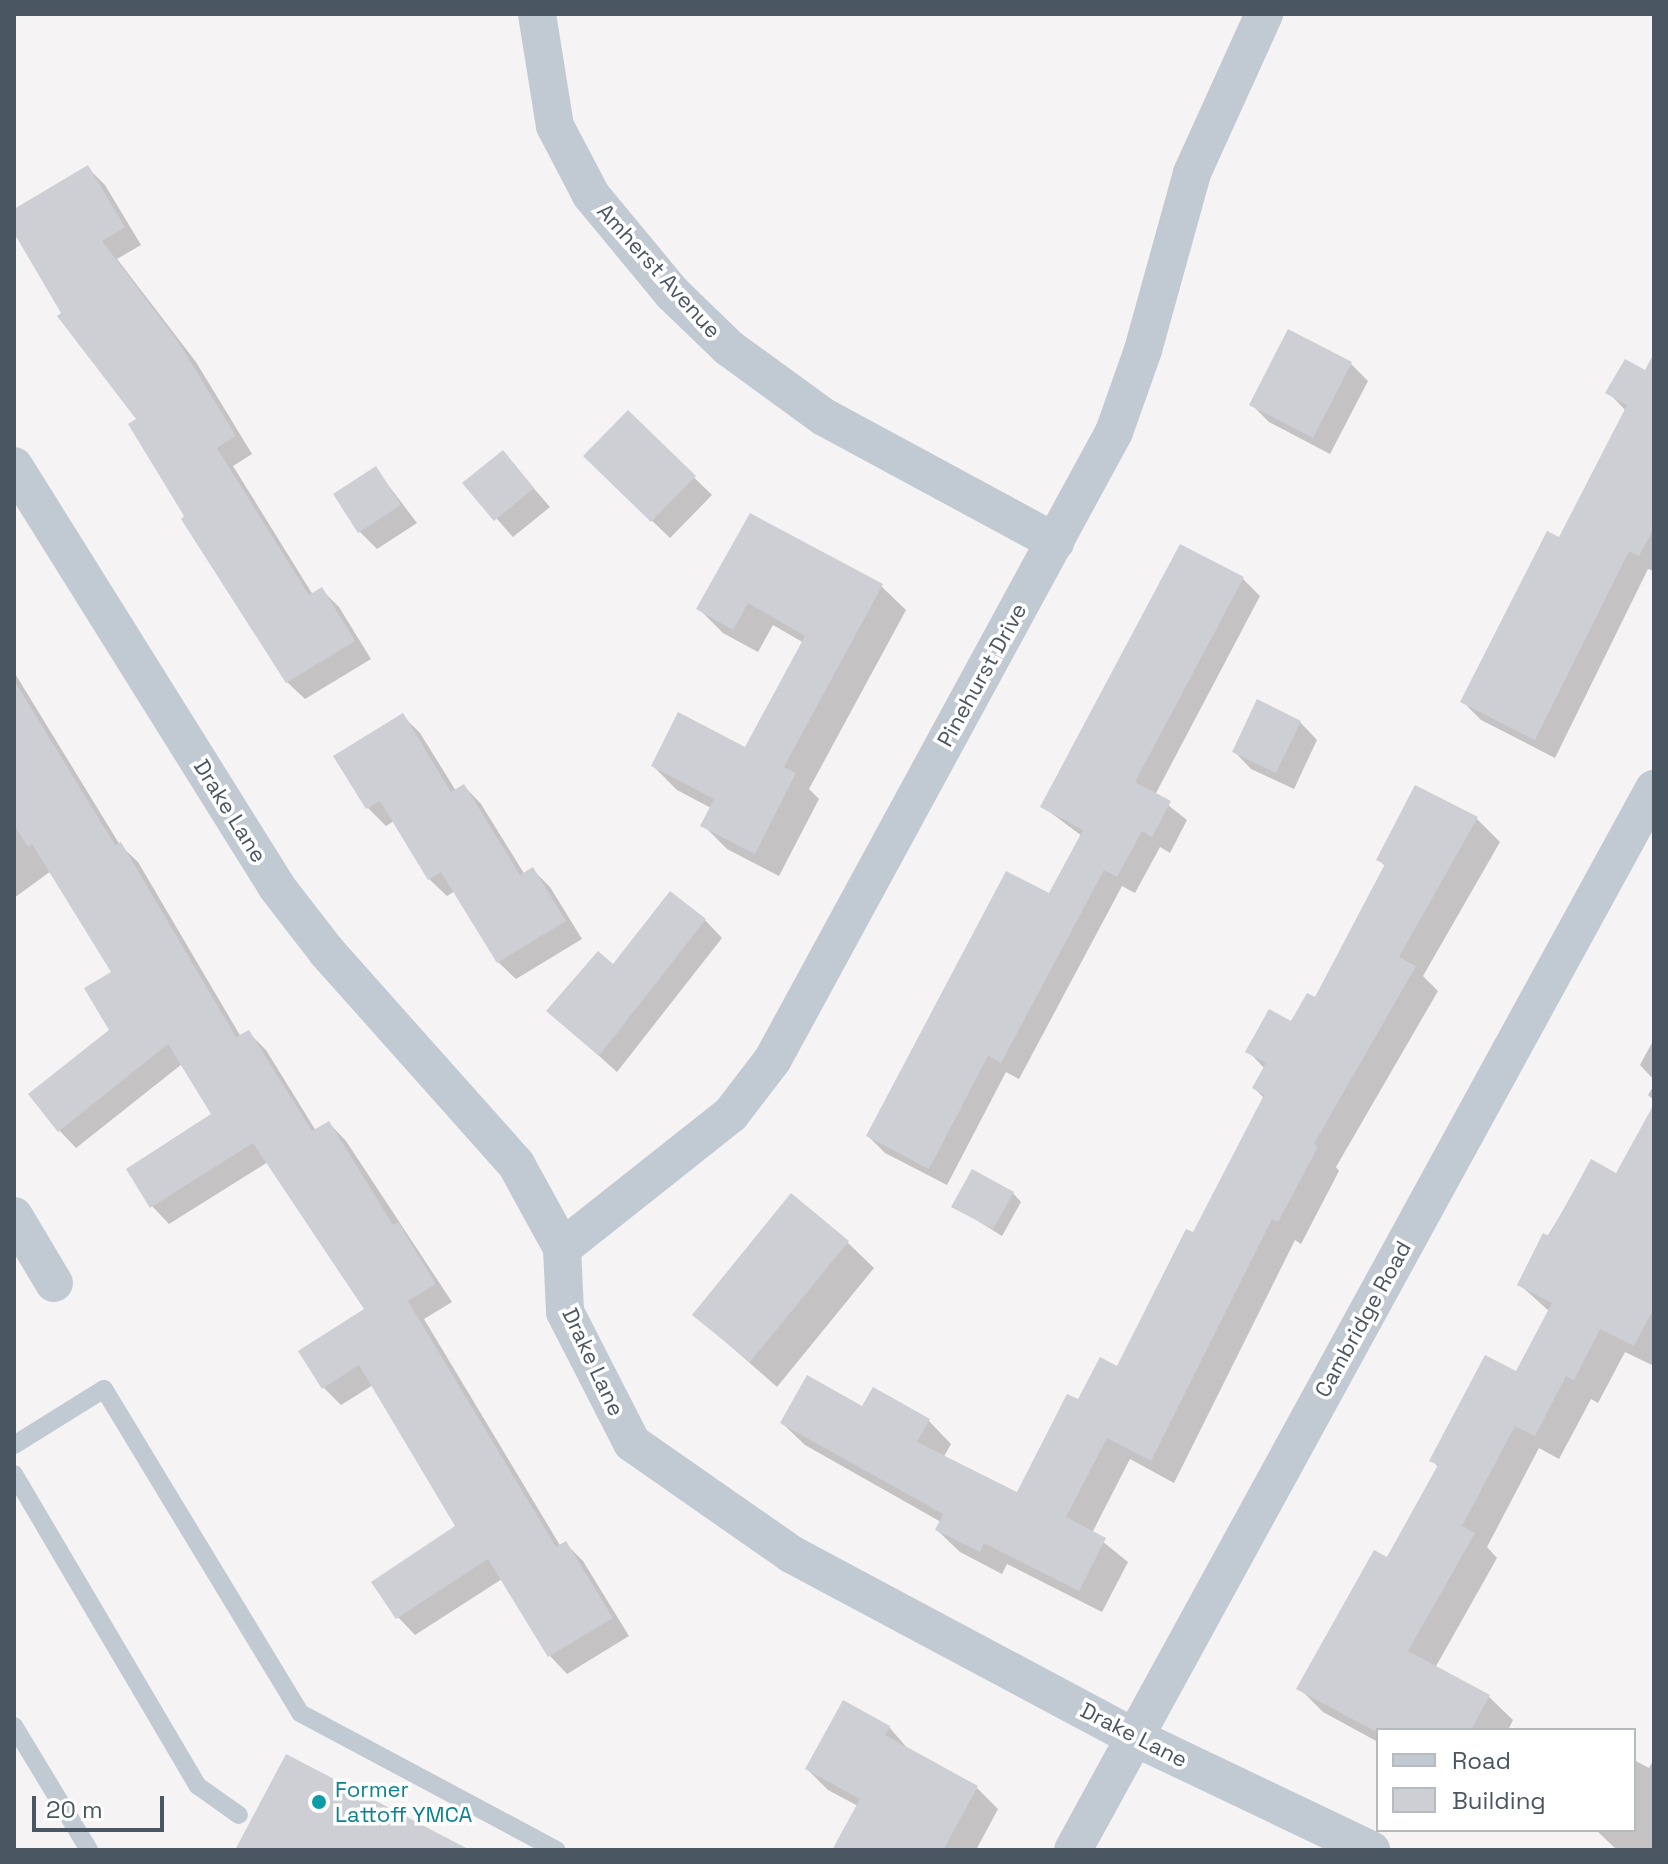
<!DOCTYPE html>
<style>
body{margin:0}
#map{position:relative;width:1668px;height:1864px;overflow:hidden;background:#f5f3f3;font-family:"Space Grotesk",sans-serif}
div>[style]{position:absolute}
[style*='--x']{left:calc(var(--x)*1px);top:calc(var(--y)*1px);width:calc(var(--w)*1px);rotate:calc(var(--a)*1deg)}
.shadow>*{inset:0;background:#0003}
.building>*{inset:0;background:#cdcfd5}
.service>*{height:18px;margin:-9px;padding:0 9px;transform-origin:9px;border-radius:9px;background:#c1cad2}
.minor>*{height:38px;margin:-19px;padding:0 19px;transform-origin:19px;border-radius:19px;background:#c1cad2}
.dots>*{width:22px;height:22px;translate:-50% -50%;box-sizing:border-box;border:4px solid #fff;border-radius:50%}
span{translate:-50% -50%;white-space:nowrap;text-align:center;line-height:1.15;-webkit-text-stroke:7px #fff;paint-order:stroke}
.street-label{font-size:22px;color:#4a5661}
.culture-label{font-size:22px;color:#0d838f}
.left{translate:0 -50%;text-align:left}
.frame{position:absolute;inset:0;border:16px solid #4a5661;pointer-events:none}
.legend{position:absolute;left:1376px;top:1728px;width:260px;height:104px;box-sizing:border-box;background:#fff;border:2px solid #b7bbc0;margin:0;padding:10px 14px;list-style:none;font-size:24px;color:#4a5661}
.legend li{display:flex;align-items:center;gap:16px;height:40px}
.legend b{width:40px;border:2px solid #b7bbc0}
.scale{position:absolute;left:32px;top:1796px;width:132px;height:36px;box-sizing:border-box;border:4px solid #4a5661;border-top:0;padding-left:10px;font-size:24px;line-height:28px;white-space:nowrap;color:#4a5661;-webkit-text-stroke:6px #fff;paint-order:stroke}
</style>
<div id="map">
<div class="shadow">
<div style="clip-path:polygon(88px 168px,105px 185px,141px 245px,117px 259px,196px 362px,252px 454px,233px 466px,313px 595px,322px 590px,339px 607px,371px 659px,305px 699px,287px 682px,187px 517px,139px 420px,64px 313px,14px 229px,14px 211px)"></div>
<div style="clip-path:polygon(1351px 364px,1368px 381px,1330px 454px,1269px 422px,1251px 404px)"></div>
<div style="clip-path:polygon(1654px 365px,1654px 571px,1648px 569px,1555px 758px,1481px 720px,1462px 701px,1559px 540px,1626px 411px,1608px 392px,1649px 374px)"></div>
<div style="clip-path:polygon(628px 413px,712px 495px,670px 538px,585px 456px)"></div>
<div style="clip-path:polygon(503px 453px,550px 507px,513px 537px,465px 483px)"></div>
<div style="clip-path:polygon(376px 469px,417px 523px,377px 549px,359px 531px)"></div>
<div style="clip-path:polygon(1242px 578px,1260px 596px,1155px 795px,1187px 820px,1170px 853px,1160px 847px,1135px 893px,1122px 886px,1019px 1079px,1006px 1072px,947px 1185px,885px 1153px,868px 1136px,1050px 896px,1082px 836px,1043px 807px)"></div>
<div style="clip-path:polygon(881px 586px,906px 610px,809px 789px,819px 799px,779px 876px,727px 849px,703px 825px,711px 808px,677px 790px,653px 766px,746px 750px,804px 643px,773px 625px,758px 652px,723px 633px,699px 609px)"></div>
<div style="clip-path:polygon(14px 672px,120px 845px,138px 862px,241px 1037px,248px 1032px,266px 1050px,316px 1131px,329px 1123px,346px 1141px,452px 1302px,424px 1319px,561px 1547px,566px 1544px,583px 1561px,629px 1636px,567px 1674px,550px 1656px,502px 1579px,415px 1635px,398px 1617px,458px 1527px,373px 1385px,341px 1405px,324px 1388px,367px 1310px,268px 1162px,169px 1224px,152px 1206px,214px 1115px,182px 1064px,76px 1148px,59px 1130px,112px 1031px,114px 972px,51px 871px,14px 898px)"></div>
<div style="clip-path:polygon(403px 716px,420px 733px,456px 791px,464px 786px,481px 804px,525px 875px,533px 870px,550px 887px,582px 939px,516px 979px,498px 962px,455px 891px,447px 896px,429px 879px,394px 821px,386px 826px,368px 808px,336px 756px)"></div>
<div style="clip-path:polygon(1300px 722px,1317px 740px,1294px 789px,1251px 769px,1234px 751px)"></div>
<div style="clip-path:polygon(1416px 787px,1477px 819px,1500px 842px,1423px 976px,1438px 991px,1336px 1167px,1339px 1171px,1301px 1244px,1295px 1240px,1174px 1483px,1130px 1459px,1092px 1533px,1128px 1562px,1102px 1612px,1007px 1564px,1002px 1574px,960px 1552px,937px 1530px,941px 1522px,805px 1445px,782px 1423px,863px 1408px,929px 1421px,951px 1444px,943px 1458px,1018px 1495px,1078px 1402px,1118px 1369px,1194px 1235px,1264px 1098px,1254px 1088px,1265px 1069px,1248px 1051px,1292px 1024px,1316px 1000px,1386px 867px,1378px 859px)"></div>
<div style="clip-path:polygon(705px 920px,722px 938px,617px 1072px,549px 1011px,613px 967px)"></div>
<div style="clip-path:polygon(1654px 1039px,1654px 1080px,1640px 1065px)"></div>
<div style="clip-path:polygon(1654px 1085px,1654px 1100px,1648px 1095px)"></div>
<div style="clip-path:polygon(1654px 1108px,1654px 1366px,1625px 1352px,1598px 1403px,1591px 1399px,1559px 1459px,1539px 1448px,1487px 1547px,1497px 1558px,1435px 1668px,1489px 1697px,1513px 1720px,1508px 1730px,1378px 1730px,1378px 1742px,1323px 1712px,1299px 1688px,1387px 1560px,1439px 1468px,1432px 1460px,1517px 1374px,1550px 1312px,1519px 1284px,1592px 1162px,1617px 1175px)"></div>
<div style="clip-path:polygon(1013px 1193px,1021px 1202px,1002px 1236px,954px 1206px)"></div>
<div style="clip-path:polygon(847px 1242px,874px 1268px,777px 1387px,695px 1315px)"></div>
<div style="clip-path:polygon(889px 1727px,909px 1750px,977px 1788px,998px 1809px,976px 1850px,834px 1850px,858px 1806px,828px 1790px,807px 1769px)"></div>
<div style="clip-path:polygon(1654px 1759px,1654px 1850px,1617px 1850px,1596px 1830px,1634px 1830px,1634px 1760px,1649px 1768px)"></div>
</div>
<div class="building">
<div style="clip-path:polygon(88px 165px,125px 227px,102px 241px,179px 343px,236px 436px,217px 448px,309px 595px,322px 587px,355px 641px,286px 683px,181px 519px,184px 516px,128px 424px,136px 419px,57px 316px,61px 313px,14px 233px,14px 209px)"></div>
<div style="clip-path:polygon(1288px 329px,1352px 362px,1313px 438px,1249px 405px)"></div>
<div style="clip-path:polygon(1654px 353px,1654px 528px,1639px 556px,1629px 551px,1535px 740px,1460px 702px,1547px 531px,1559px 537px,1627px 405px,1605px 393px,1625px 359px,1645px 370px)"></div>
<div style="clip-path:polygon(628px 410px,696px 476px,651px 522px,583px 456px)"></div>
<div style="clip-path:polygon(503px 450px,534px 488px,494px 521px,462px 483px)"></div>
<div style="clip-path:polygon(376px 466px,401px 505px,358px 533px,333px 494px)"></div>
<div style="clip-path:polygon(750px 513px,883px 584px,784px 767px,796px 773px,755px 854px,700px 826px,714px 799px,651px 766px,678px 712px,745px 747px,805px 636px,748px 603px,733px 630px,696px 609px)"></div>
<div style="clip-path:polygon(1180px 544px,1244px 577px,1135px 782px,1171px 801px,1152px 837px,1142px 831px,1117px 877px,1104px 870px,1001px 1063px,988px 1056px,929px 1169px,866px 1136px,1006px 871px,1049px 893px,1083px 830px,1040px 807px)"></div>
<div style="clip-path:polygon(14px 680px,115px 845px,121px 842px,236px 1037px,249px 1030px,312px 1131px,329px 1121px,393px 1225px,398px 1222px,436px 1284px,408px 1301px,556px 1547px,566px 1541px,613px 1618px,548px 1657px,488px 1559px,396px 1619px,371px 1582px,455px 1526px,359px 1365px,322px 1389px,298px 1351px,364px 1309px,253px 1143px,150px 1208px,126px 1169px,211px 1114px,168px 1044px,58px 1132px,28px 1094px,109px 1030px,84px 988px,111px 972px,32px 844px,28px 847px,14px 825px)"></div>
<div style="clip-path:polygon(1257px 699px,1301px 721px,1276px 773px,1232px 752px)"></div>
<div style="clip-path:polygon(403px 713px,451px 792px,464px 784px,520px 875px,533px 867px,566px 921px,497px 963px,441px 872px,428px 880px,380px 801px,366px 809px,333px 756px)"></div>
<div style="clip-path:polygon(1415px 785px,1478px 817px,1399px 957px,1416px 966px,1314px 1144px,1318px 1147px,1278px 1222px,1272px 1219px,1151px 1461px,1107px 1438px,1066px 1517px,1106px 1538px,1079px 1591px,984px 1543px,980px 1552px,935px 1530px,943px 1514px,780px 1423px,807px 1375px,862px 1406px,873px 1387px,930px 1419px,917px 1442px,1017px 1492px,1067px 1394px,1078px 1399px,1100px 1357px,1117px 1366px,1186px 1229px,1193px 1232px,1264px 1095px,1252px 1088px,1266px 1063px,1245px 1052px,1269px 1009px,1291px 1021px,1307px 993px,1315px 997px,1385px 864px,1376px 860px)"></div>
<div style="clip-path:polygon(670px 891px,706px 919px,599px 1056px,546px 1011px,598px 951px,613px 964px)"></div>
<div style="clip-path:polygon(1654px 1104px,1654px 1308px,1634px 1346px,1600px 1329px,1574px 1380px,1566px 1376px,1535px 1436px,1515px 1426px,1462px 1526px,1475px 1533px,1408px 1651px,1490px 1695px,1471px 1730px,1373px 1730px,1296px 1689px,1374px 1550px,1387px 1557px,1438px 1465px,1429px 1461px,1485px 1355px,1516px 1371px,1552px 1303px,1517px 1285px,1543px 1233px,1549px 1236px,1591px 1159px,1616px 1173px)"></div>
<div style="clip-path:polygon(972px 1169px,1014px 1192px,993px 1229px,951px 1207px)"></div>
<div style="clip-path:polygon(791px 1193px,849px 1241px,750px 1362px,692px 1315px)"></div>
<div style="clip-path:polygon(843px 1700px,890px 1726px,885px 1735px,978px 1786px,943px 1850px,832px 1850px,860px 1799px,805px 1769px)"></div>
<div style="clip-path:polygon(286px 1754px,470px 1850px,235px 1850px)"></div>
</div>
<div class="service">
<div style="--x:14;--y:1445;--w:106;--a:-31.9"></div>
<div style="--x:104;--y:1389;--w:379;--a:58.8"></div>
<div style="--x:300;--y:1713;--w:291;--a:28.1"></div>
<div style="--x:14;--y:1474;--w:362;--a:59.5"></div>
<div style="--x:198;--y:1786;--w:50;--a:35.3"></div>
<div style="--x:14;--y:1726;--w:145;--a:58.8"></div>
</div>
<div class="minor">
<div style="--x:537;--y:14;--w:113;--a:80.9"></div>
<div style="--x:555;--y:126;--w:78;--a:62.4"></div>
<div style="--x:591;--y:195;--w:127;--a:50.4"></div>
<div style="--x:672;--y:293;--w:79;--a:44"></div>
<div style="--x:729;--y:348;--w:117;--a:36"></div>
<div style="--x:824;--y:417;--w:263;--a:28.4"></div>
<div style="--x:14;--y:466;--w:495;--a:58"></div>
<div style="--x:276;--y:886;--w:83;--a:52.3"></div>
<div style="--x:327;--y:952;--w:284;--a:48.3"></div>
<div style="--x:516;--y:1164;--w:96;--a:61.3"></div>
<div style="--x:562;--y:1248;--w:64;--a:87.3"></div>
<div style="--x:565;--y:1312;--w:147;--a:62.9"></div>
<div style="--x:632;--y:1443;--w:194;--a:34.9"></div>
<div style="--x:791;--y:1554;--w:389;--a:28.1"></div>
<div style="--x:1134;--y:1737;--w:263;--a:25.5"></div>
<div style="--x:14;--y:1216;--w:78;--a:59.2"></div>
<div style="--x:562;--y:1248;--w:216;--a:-38.4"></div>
<div style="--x:731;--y:1114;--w:69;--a:-52.6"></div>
<div style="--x:773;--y:1059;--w:714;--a:-61.46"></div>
<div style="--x:1114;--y:432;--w:87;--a:-70.5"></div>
<div style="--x:1143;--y:350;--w:184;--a:-74.5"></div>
<div style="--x:1192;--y:173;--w:175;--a:-65.6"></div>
<div style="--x:1073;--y:1850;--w:1210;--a:-61.3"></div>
</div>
<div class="dots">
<div style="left:319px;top:1802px;background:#0f9aa8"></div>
</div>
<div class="street-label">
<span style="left:659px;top:271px;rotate:48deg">Amherst Avenue</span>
<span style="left:982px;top:675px;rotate:-61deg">Pinehurst Drive</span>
<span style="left:230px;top:811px;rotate:58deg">Drake Lane</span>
<span style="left:1363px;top:1319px;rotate:-61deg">Cambridge Road</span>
<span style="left:593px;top:1362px;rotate:65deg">Drake Lane</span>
<span style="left:1134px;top:1735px;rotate:27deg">Drake Lane</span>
</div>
<div class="culture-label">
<span class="left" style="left:335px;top:1802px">Former<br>Lattoff YMCA</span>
</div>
<div class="frame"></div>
<ul class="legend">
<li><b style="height:10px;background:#c1cad2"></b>Road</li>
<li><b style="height:22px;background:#cdcfd5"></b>Building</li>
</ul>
<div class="scale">20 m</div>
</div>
